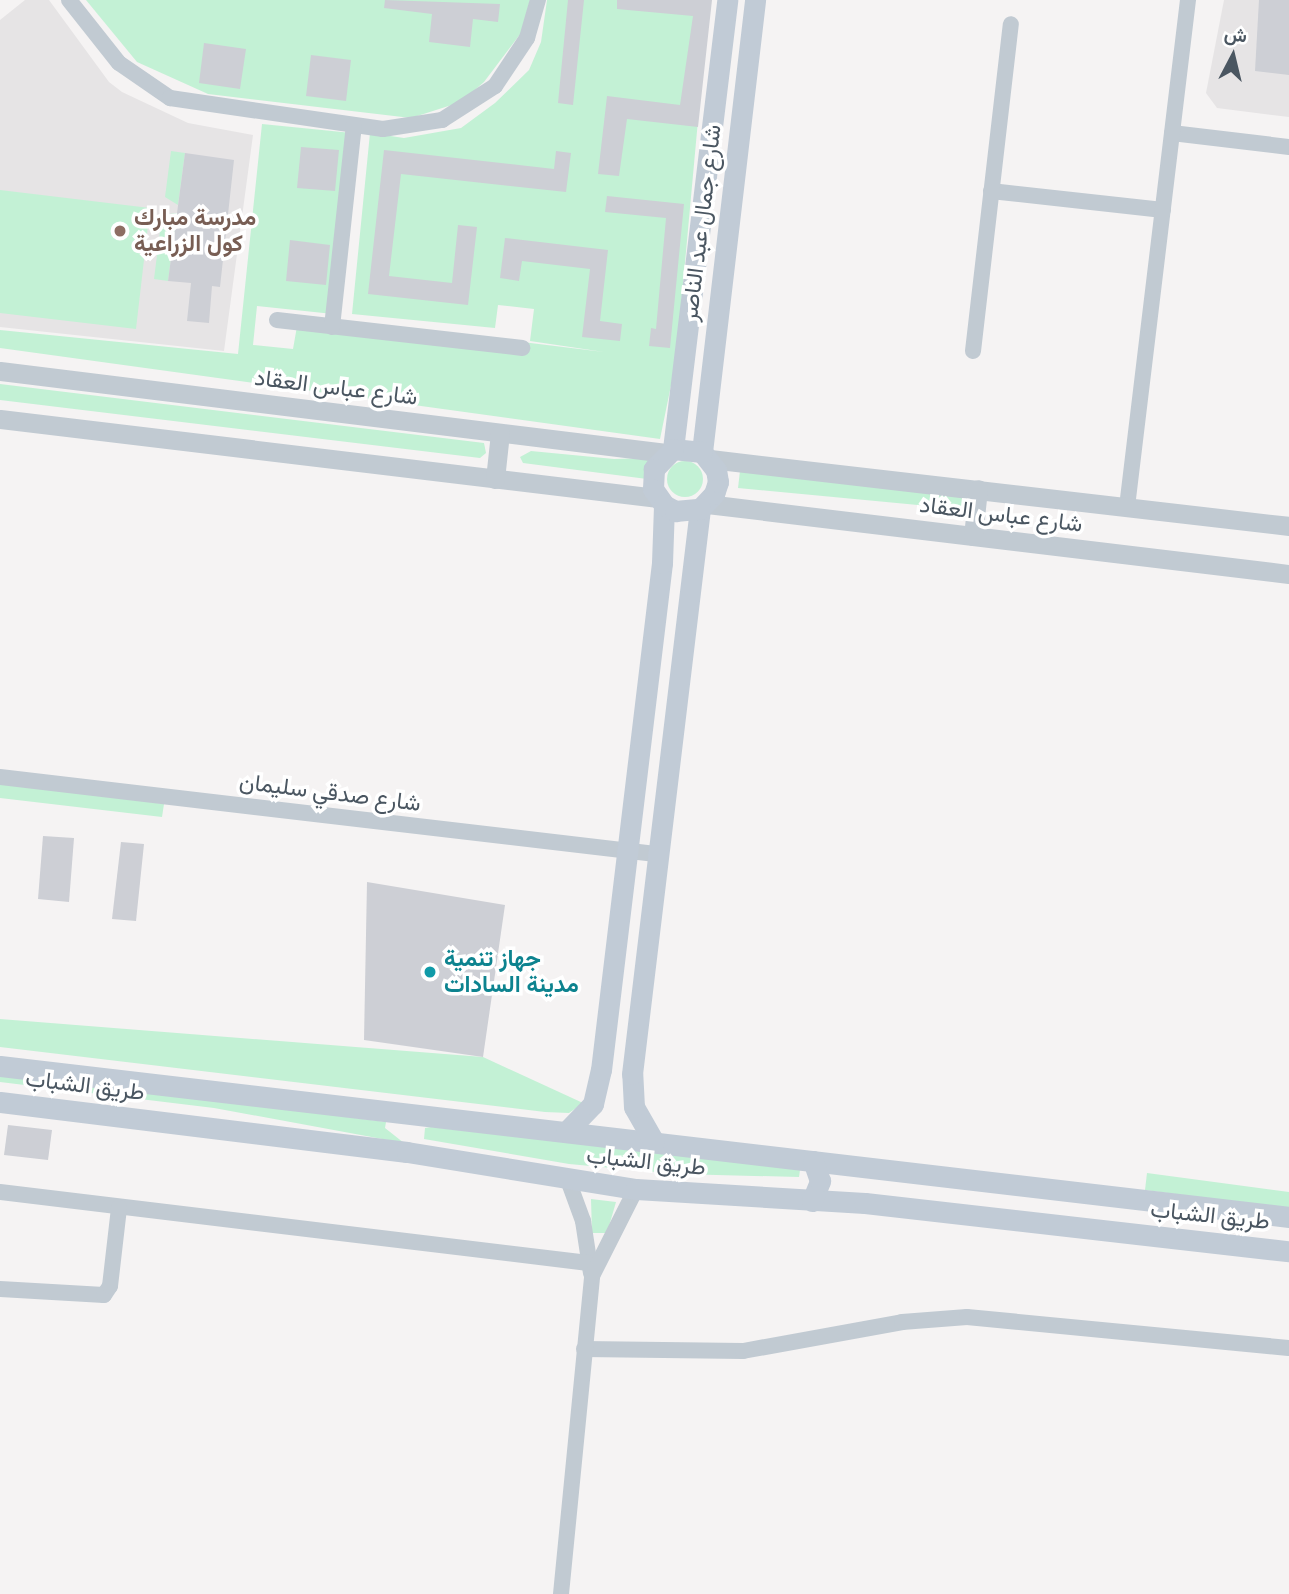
<!DOCTYPE html>
<meta charset="utf-8">
<style>
body{margin:0}
#map{position:relative;width:1289px;height:1594px;overflow:hidden;background:#f5f3f3;font-family:Karla,Vazirmatn,sans-serif}
div>[style]{position:absolute}
[style*='--x']{left:calc(var(--x)*1px);top:calc(var(--y)*1px);width:calc(var(--w)*1px);rotate:calc(var(--a)*1deg)}
.education>*{inset:0;background:#e6e4e5}
.green>*{inset:0;background:#c3f1d5}
.round{border-radius:50%}
.building>*{inset:0;background:#cdcfd5}
.minor>*{height:16px;margin:-8px;padding:0 8px;transform-origin:8px;border-radius:8px;background:#c1cad2}
.tertiary>*{height:19px;margin:-9.5px;padding:0 9.5px;transform-origin:9.5px;border-radius:9.5px;background:#c1cad2}
.secondary>*{height:21px;margin:-10.5px;padding:0 10.5px;transform-origin:10.5px;border-radius:10.5px;background:#c1cbd6}
.dots>*{width:19px;height:19px;translate:-50% -50%;box-sizing:border-box;border:4px solid #fff;border-radius:50%}
span{translate:-50% -50%;white-space:nowrap;text-align:center;line-height:1.15;-webkit-text-stroke:7px #fff;paint-order:stroke}
.education-label{font-size:23px;color:#785e54;font-weight:700}
.left{translate:0 -50%;text-align:left}
.street-label{font-size:23px;color:#4a5661}
.culture-label{font-size:23px;color:#0d838f;font-weight:700}
.north{position:absolute;left:1198px;top:21px;width:70px;height:70px;-webkit-text-stroke:5px #fff;paint-order:stroke;rotate:7deg;font-size:19px;font-weight:700;line-height:28px;text-align:center;color:#4a5661}
.north::after{content:'';display:block;margin:auto;width:24px;height:32px;background:#4a5661;clip-path:polygon(50% 0,100% 100%,50% 72%,0 100%)}
</style>
<div id="map">
<div class="education">
<div style="clip-path:polygon(25px 0,49px 0,109px 82px,122px 92px,188px 123px,253px 135px,224px 351px,0 327px,0 20px)"></div>
<div style="clip-path:polygon(1224px 0,1289px 0,1289px 117px,1217px 108px,1206px 93px)"></div>
</div>
<div class="green">
<div style="clip-path:polygon(86px 0,530px 0,521px 33px,484px 82px,461px 102px,411px 118px,208px 94px,137px 62px)"></div>
<div style="clip-path:polygon(547px 0,709px 0,676px 361px,660px 439px,0 348px,0 330px,238px 354px,262px 124px,352px 133px,333px 314px,257px 306px,253px 345px,293px 349px,299px 315px,604px 352px,530px 341px,534px 309px,498px 305px,495px 328px,352px 314px,370px 133px,404px 138px,461px 128px,495px 103px,529px 70px,541px 42px)"></div>
<div style="clip-path:polygon(171px 151px,185px 153px,178px 205px,165px 197px)"></div>
<div style="clip-path:polygon(0 190px,150px 208px,136px 329px,0 313px)"></div>
<div style="clip-path:polygon(177px 213px,168px 281px,154px 279px,162px 215px)"></div>
<div style="clip-path:polygon(0 384px,484px 443px,486px 453px,480px 458px,0 400px)"></div>
<div style="clip-path:polygon(531px 451px,614px 459px,649px 458px,647px 479px,523px 463px,520px 457px)"></div>
<div class="round" style="left:667px;top:461px;width:36px;height:36px"></div>
<div style="clip-path:polygon(740px 471px,964px 496px,967px 505px,960px 509px,738px 488px)"></div>
<div style="clip-path:polygon(0 782px,164px 804px,162px 817px,0 798px)"></div>
<div style="clip-path:polygon(0 1019px,483px 1057px,583px 1103px,569px 1113px,545px 1112px,0 1047px)"></div>
<div style="clip-path:polygon(0 1072px,386px 1122px,385px 1128px,404px 1143px,214px 1108px,0 1082px)"></div>
<div style="clip-path:polygon(431px 1127px,794px 1167px,800px 1170px,799px 1177px,678px 1174px,569px 1164px,424px 1139px,425px 1128px)"></div>
<div style="clip-path:polygon(1147px 1173px,1289px 1192px,1289px 1209px,1145px 1190px)"></div>
<div style="clip-path:polygon(591px 1199px,616px 1202px,607px 1233px,592px 1233px)"></div>
</div>
<div class="building">
<div style="clip-path:polygon(385px 0,500px 4px,498px 22px,473px 19px,470px 47px,429px 42px,432px 14px,384px 8px)"></div>
<div style="clip-path:polygon(568px 0,584px 0,573px 105px,558px 103px)"></div>
<div style="clip-path:polygon(617px 0,712px 0,698px 127px,627px 119px,619px 176px,598px 174px,607px 96px,680px 105px,693px 16px,617px 9px)"></div>
<div style="clip-path:polygon(1259px 0,1289px 0,1289px 75px,1255px 71px)"></div>
<div style="clip-path:polygon(204px 43px,246px 49px,240px 89px,199px 83px)"></div>
<div style="clip-path:polygon(311px 55px,351px 60px,346px 101px,306px 96px)"></div>
<div style="clip-path:polygon(301px 147px,339px 150px,335px 191px,297px 188px)"></div>
<div style="clip-path:polygon(384px 150px,554px 169px,556px 151px,571px 153px,566px 192px,401px 174px,389px 276px,452px 283px,458px 225px,477px 227px,468px 305px,368px 294px)"></div>
<div style="clip-path:polygon(185px 153px,234px 160px,220px 287px,212px 286px,209px 323px,187px 321px,191px 283px,168px 281px)"></div>
<div style="clip-path:polygon(607px 196px,684px 204px,670px 348px,649px 346px,651px 328px,656px 329px,666px 218px,605px 212px)"></div>
<div style="clip-path:polygon(505px 238px,608px 250px,600px 321px,622px 324px,620px 341px,582px 337px,590px 269px,522px 261px,519px 281px,500px 278px)"></div>
<div style="clip-path:polygon(290px 240px,330px 245px,326px 285px,286px 281px)"></div>
<div style="clip-path:polygon(43px 836px,74px 838px,69px 902px,38px 899px)"></div>
<div style="clip-path:polygon(121px 842px,144px 844px,136px 921px,112px 919px)"></div>
<div style="clip-path:polygon(367px 882px,505px 905px,483px 1057px,364px 1040px)"></div>
<div style="clip-path:polygon(8px 1125px,52px 1130px,48px 1160px,4px 1155px)"></div>
</div>
<div class="minor">
<div style="--x:69;--y:0;--w:80;--a:51.6"></div>
<div style="--x:119;--y:63;--w:62;--a:34.5"></div>
<div style="--x:170;--y:98;--w:215;--a:8.3"></div>
<div style="--x:383;--y:129;--w:60;--a:-8.7"></div>
<div style="--x:442;--y:120;--w:63;--a:-32.7"></div>
<div style="--x:495;--y:86;--w:58;--a:-56.3"></div>
<div style="--x:527;--y:38;--w:40;--a:-74"></div>
<div style="--x:1172;--y:133;--w:118;--a:6.8"></div>
<div style="--x:991;--y:191;--w:173;--a:6.3"></div>
<div style="--x:277;--y:320;--w:247;--a:6.5"></div>
<div style="--x:332;--y:327;--w:203;--a:-83.8"></div>
<div style="--x:973;--y:351;--w:329;--a:-83.4"></div>
<div style="--x:1127;--y:507;--w:511;--a:-83.14"></div>
<div style="--x:0;--y:777;--w:660;--a:6.7"></div>
<div style="--x:568;--y:1180;--w:44;--a:69.9"></div>
<div style="--x:583;--y:1221;--w:53;--a:81.3"></div>
<div style="--x:0;--y:1192;--w:601;--a:6.88"></div>
<div style="--x:0;--y:1289;--w:104;--a:3.3"></div>
<div style="--x:104;--y:1295;--w:11;--a:-56"></div>
<div style="--x:110;--y:1286;--w:79;--a:-83.4"></div>
<div style="--x:584;--y:1349;--w:159;--a:0.7"></div>
<div style="--x:743;--y:1351;--w:162;--a:-10.3"></div>
<div style="--x:902;--y:1322;--w:65;--a:-4.4"></div>
<div style="--x:967;--y:1317;--w:323;--a:5.5"></div>
<div style="--x:561;--y:1594;--w:320;--a:-84.4"></div>
<div style="--x:592;--y:1276;--w:97;--a:-63.2"></div>
</div>
<div class="tertiary">
<div style="--x:0;--y:371;--w:671;--a:7.02"></div>
<div style="--x:0;--y:419;--w:663;--a:6.85"></div>
<div style="--x:710;--y:459;--w:583;--a:6.6"></div>
<div style="--x:495;--y:479;--w:46;--a:-83.8"></div>
<div style="--x:707;--y:504;--w:586;--a:6.86"></div>
<div style="--x:973;--y:536;--w:47;--a:-83.9"></div>
</div>
<div class="secondary">
<div style="--x:673;--y:449;--w:452;--a:-83.1"></div>
<div style="--x:702;--y:452;--w:455;--a:-83.3"></div>
<div style="--x:0;--y:1066;--w:1298;--a:6.68"></div>
<div style="--x:0;--y:1102;--w:410;--a:7"></div>
<div style="--x:407;--y:1152;--w:232;--a:9.2"></div>
<div style="--x:636;--y:1189;--w:229;--a:3.5"></div>
<div style="--x:865;--y:1203;--w:427;--a:6.5"></div>
<div style="--x:566;--y:1132;--w:39;--a:-46"></div>
<div style="--x:593;--y:1104;--w:35;--a:-77"></div>
<div style="--x:601;--y:1070;--w:511;--a:-83.14"></div>
<div style="--x:662;--y:563;--w:58;--a:-88"></div>
<div style="--x:654;--y:1142;--w:40;--a:-119.7"></div>
<div style="--x:634;--y:1107;--w:33;--a:-93"></div>
<div style="--x:632;--y:1074;--w:569;--a:-83.14"></div>
<div style="--x:700;--y:509;--w:21;--a:-47"></div>
<div style="--x:714;--y:494;--w:13;--a:-72"></div>
<div style="--x:718;--y:482;--w:12;--a:-99"></div>
<div style="--x:716;--y:470;--w:23;--a:-128"></div>
<div style="--x:702;--y:452;--w:29;--a:-174"></div>
<div style="--x:673;--y:449;--w:28;--a:134"></div>
<div style="--x:654;--y:469;--w:20;--a:93"></div>
<div style="--x:653;--y:489;--w:19;--a:55"></div>
<div style="--x:664;--y:505;--w:13;--a:29"></div>
<div style="--x:675;--y:511;--w:25;--a:-5"></div>
<div style="--x:812;--y:1201;--w:22;--a:-68"></div>
<div style="--x:820;--y:1181;--w:21;--a:-109"></div>
</div>
<div class="dots">
<div style="left:120px;top:231px;background:#8d6e63"></div>
<div style="left:430px;top:972px;background:#0f9aa8"></div>
</div>
<div class="education-label">
<span class="left" style="left:134px;top:231px">مدرسة مبارك<br>كول الزراعية</span>
</div>
<div class="street-label">
<span style="left:702px;top:223px;rotate:-83deg">شارع جمال عبد الناصر</span>
<span style="left:336px;top:388px;rotate:7deg">شارع عباس العقاد</span>
<span style="left:1001px;top:515px;rotate:7deg">شارع عباس العقاد</span>
<span style="left:330px;top:793px;rotate:7deg">شارع صدقي سليمان</span>
<span style="left:85px;top:1086px;rotate:7deg">طريق الشباب</span>
<span style="left:646px;top:1162px;rotate:6deg">طريق الشباب</span>
<span style="left:1210px;top:1216px;rotate:6deg">طريق الشباب</span>
</div>
<div class="culture-label">
<span class="left" style="left:444px;top:972px">جهاز تنمية<br>مدينة السادات</span>
</div>
<div class="north">ش</div>
</div>
